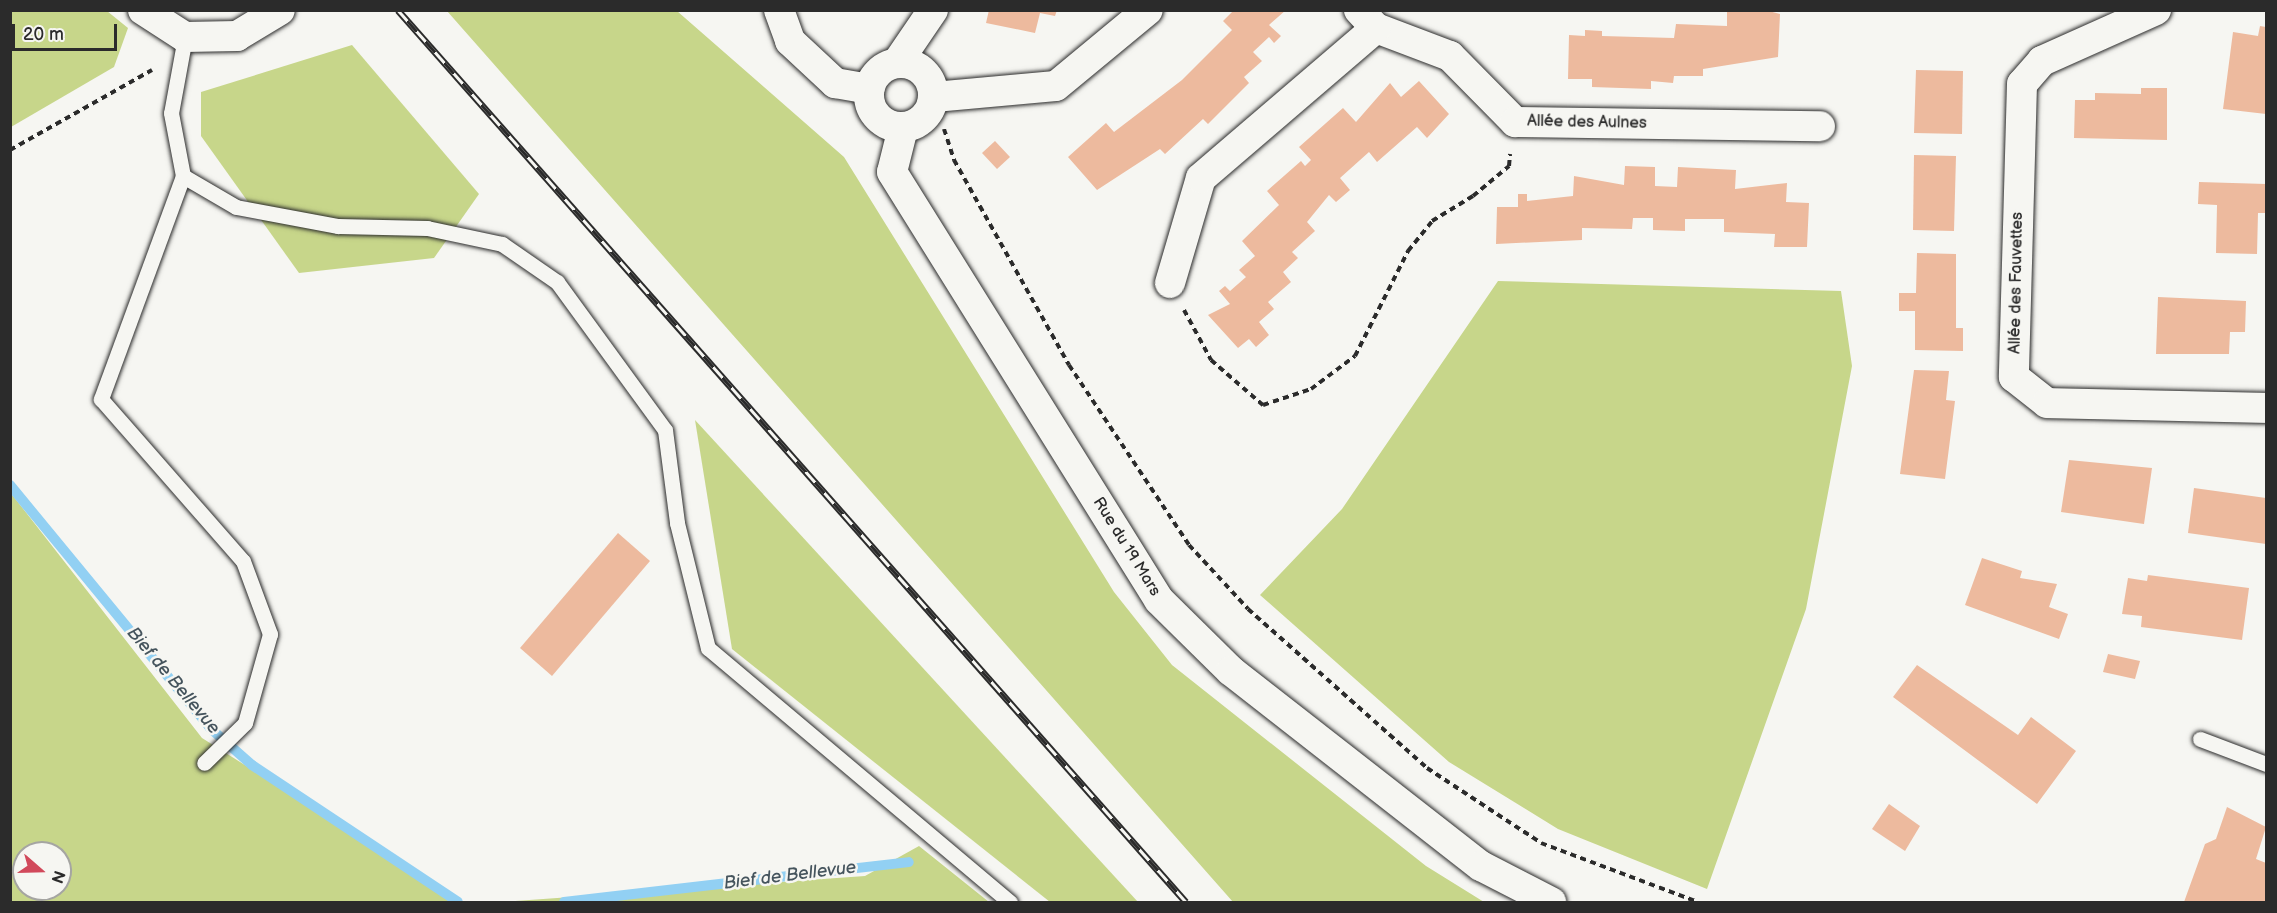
<!DOCTYPE html>
<meta charset="utf-8">
<style>
body{margin:0}
#map{position:relative;width:2277px;height:913px;overflow:hidden;background:#f6f6f2;font-family:"Balsamiq Sans",sans-serif}
div>[style]{position:absolute}
[style*='--x']{left:calc(var(--x)*1px);top:calc(var(--y)*1px);width:calc(var(--w)*1px);rotate:calc(var(--a)*1deg)}
.green>*{inset:0;background:#c7d68a}
.stream>*{height:10px;margin:-5px;padding:0 5px;transform-origin:5px;border-radius:5px;background:#92d0f3}
.building>*{inset:0;background:#edba9e}
.path>*{height:4px;margin-top:-2px;transform-origin:0;background:repeating-linear-gradient(90deg,#2b2b2b 0 6px,transparent 0 10.5px)}
.roads{filter:drop-shadow(0 0 2px #2b2b2b) drop-shadow(0 0 2px #2b2b2b)}
.lane>*{height:15px;margin:-7.5px;padding:0 7.5px;transform-origin:7.5px;border-radius:7.5px;background:#f6f6f2}
.street>*{height:30px;margin:-15px;padding:0 15px;transform-origin:15px;border-radius:15px;background:#f6f6f2}
.street>.ring{margin:-15px;padding:0;box-sizing:content-box;background:none;border:30px solid #f6f6f2;border-radius:50%}
.rail>*{height:7px;margin-top:-3.5px;transform-origin:0;background:repeating-linear-gradient(90deg,#f6f6f2 0 14px,#2b2b2b 0 28px);box-sizing:border-box;border-block:2px solid #2b2b2b}
span{translate:-50% -50%;white-space:nowrap;text-align:center;line-height:1.15;-webkit-text-stroke:5px #f6f6f2;paint-order:stroke}
.street-label{font-size:16px;color:#2b2b2b}
.water-label{font-size:18px;color:#45545d;font-style:italic}
.frame{position:absolute;inset:0;border:12px solid #2b2b2b;pointer-events:none}
.north{position:absolute;left:12px;top:841px;width:60px;height:60px;box-sizing:border-box;background:#f6f6f2;border:2px solid #a5a5a2;border-radius:50%;rotate:110deg;font-size:16px;font-weight:700;line-height:24px;text-align:center;color:#2b2b2b}
.north::after{content:'';display:block;margin:auto;width:21px;height:27px;background:#d1495b;clip-path:polygon(50% 0,100% 100%,50% 72%,0 100%)}
.scale{position:absolute;left:12px;top:24px;width:105px;height:27px;box-sizing:border-box;border:3px solid #2b2b2b;border-top:0;padding-left:8px;font-size:18px;line-height:21px;white-space:nowrap;color:#2b2b2b;-webkit-text-stroke:4px #f6f6f2;paint-order:stroke}
</style>
<div id="map">
<div class="green">
<div style="clip-path:polygon(11px 10px,107px 11px,128px 28px,114px 67px,11px 127px)"></div>
<div style="clip-path:polygon(447px 11px,677px 11px,844px 157px,1114px 592px,1172px 665px,1426px 866px,1484px 902px,1233px 902px)"></div>
<div style="clip-path:polygon(352px 45px,479px 194px,434px 258px,299px 273px,201px 136px,201px 92px)"></div>
<div style="clip-path:polygon(1498px 281px,1841px 291px,1852px 366px,1806px 609px,1707px 889px,1558px 829px,1449px 762px,1260px 595px,1342px 509px)"></div>
<div style="clip-path:polygon(695px 420px,1138px 902px,1050px 902px,732px 649px)"></div>
<div style="clip-path:polygon(evenodd,10px 492px,202px 738px,462px 902px,11px 902px,10px 492px,24px 853px,60px 853px,60px 889px,24px 889px,24px 853px)"></div>
<div style="clip-path:polygon(919px 846px,989px 902px,500px 902px,865px 876px)"></div>
</div>
<div class="stream">
<div style="--x:10;--y:485;--w:315;--a:50.5"></div>
<div style="--x:210;--y:728;--w:56;--a:41.4"></div>
<div style="--x:252;--y:765;--w:247;--a:33.6"></div>
<div style="--x:564;--y:902;--w:347;--a:-6.6"></div>
</div>
<div class="building">
<div style="clip-path:polygon(989px 10px,1057px 10px,1055px 16px,1040px 13px,1035px 33px,986px 23px)"></div>
<div style="clip-path:polygon(1234px 10px,1286px 10px,1269px 25px,1281px 36px,1274px 43px,1269px 37px,1253px 52px,1262px 61px,1244px 77px,1249px 83px,1208px 124px,1203px 119px,1165px 154px,1160px 149px,1097px 190px,1068px 157px,1106px 123px,1114px 132px,1182px 80px,1232px 30px,1223px 21px)"></div>
<div style="clip-path:polygon(1765px 10px,1780px 14px,1778px 57px,1703px 69px,1703px 76px,1674px 76px,1673px 83px,1651px 81px,1651px 89px,1592px 87px,1592px 79px,1568px 79px,1569px 35px,1585px 36px,1585px 30px,1602px 31px,1602px 36px,1674px 38px,1676px 24px,1727px 26px,1727px 12px)"></div>
<div style="clip-path:polygon(2260px 26px,2266px 27px,2266px 114px,2223px 109px,2233px 32px,2258px 36px)"></div>
<div style="clip-path:polygon(1916px 70px,1963px 71px,1962px 134px,1914px 133px)"></div>
<div style="clip-path:polygon(1419px 81px,1449px 114px,1427px 138px,1417px 127px,1377px 162px,1369px 152px,1340px 178px,1350px 190px,1336px 202px,1329px 195px,1307px 222px,1315px 231px,1292px 252px,1298px 258px,1283px 272px,1291px 282px,1268px 302px,1274px 309px,1259px 322px,1269px 335px,1256px 347px,1249px 339px,1238px 348px,1208px 315px,1230px 304px,1219px 291px,1225px 286px,1230px 291px,1246px 277px,1239px 270px,1255px 256px,1242px 241px,1279px 205px,1267px 191px,1301px 161px,1305px 166px,1311px 160px,1299px 147px,1343px 108px,1356px 122px,1390px 83px,1401px 97px)"></div>
<div style="clip-path:polygon(2141px 88px,2167px 88px,2167px 140px,2074px 138px,2075px 100px,2095px 100px,2095px 93px,2141px 94px)"></div>
<div style="clip-path:polygon(995px 141px,1010px 157px,997px 169px,982px 153px)"></div>
<div style="clip-path:polygon(1914px 155px,1956px 156px,1954px 231px,1913px 230px)"></div>
<div style="clip-path:polygon(1625px 166px,1655px 167px,1655px 186px,1677px 187px,1678px 167px,1736px 170px,1735px 189px,1787px 183px,1786px 202px,1809px 203px,1807px 247px,1774px 247px,1775px 234px,1724px 232px,1724px 219px,1685px 219px,1685px 231px,1653px 230px,1653px 218px,1633px 218px,1632px 229px,1582px 228px,1582px 240px,1496px 244px,1497px 207px,1518px 207px,1518px 194px,1527px 194px,1527px 201px,1573px 196px,1574px 176px,1624px 185px)"></div>
<div style="clip-path:polygon(2199px 182px,2266px 184px,2265px 213px,2258px 213px,2257px 254px,2216px 253px,2217px 205px,2198px 204px)"></div>
<div style="clip-path:polygon(1917px 253px,1956px 254px,1956px 328px,1963px 328px,1963px 351px,1915px 350px,1915px 311px,1899px 311px,1899px 293px,1916px 293px)"></div>
<div style="clip-path:polygon(2158px 297px,2246px 301px,2245px 332px,2230px 332px,2229px 354px,2156px 354px)"></div>
<div style="clip-path:polygon(1914px 370px,1949px 371px,1946px 400px,1955px 401px,1945px 479px,1900px 474px)"></div>
<div style="clip-path:polygon(2069px 460px,2152px 468px,2144px 524px,2061px 512px)"></div>
<div style="clip-path:polygon(2194px 488px,2266px 498px,2266px 544px,2188px 533px)"></div>
<div style="clip-path:polygon(618px 533px,650px 561px,552px 676px,520px 648px)"></div>
<div style="clip-path:polygon(1982px 558px,2022px 571px,2020px 578px,2057px 584px,2049px 607px,2068px 614px,2059px 639px,1965px 605px)"></div>
<div style="clip-path:polygon(2148px 575px,2249px 588px,2242px 640px,2141px 627px,2142px 616px,2122px 614px,2128px 578px,2147px 581px)"></div>
<div style="clip-path:polygon(2108px 654px,2140px 661px,2135px 679px,2103px 672px)"></div>
<div style="clip-path:polygon(1917px 665px,2018px 735px,2031px 717px,2076px 751px,2037px 804px,1893px 697px)"></div>
<div style="clip-path:polygon(1889px 804px,1920px 826px,1905px 851px,1872px 829px)"></div>
<div style="clip-path:polygon(2227px 807px,2266px 827px,2256px 859px,2266px 863px,2266px 902px,2184px 902px,2205px 844px,2216px 839px)"></div>
</div>
<div class="path">
<div style="--x:944;--y:129;--w:33;--a:72"></div>
<div style="--x:954;--y:160;--w:235;--a:60.7"></div>
<div style="--x:1069;--y:365;--w:216;--a:56.3"></div>
<div style="--x:1189;--y:545;--w:87;--a:47.3"></div>
<div style="--x:1248;--y:609;--w:239;--a:41.6"></div>
<div style="--x:1427;--y:768;--w:136;--a:33.3"></div>
<div style="--x:1541;--y:843;--w:168;--a:20.6"></div>
<div style="--x:10;--y:150;--w:163;--a:-29.4"></div>
<div style="--x:1184;--y:310;--w:57;--a:61.6"></div>
<div style="--x:1211;--y:360;--w:69;--a:40.9"></div>
<div style="--x:1263;--y:405;--w:51;--a:-18.4"></div>
<div style="--x:1311;--y:389;--w:55;--a:-36.9"></div>
<div style="--x:1355;--y:356;--w:118;--a:-63.2"></div>
<div style="--x:1408;--y:251;--w:38;--a:-51"></div>
<div style="--x:1432;--y:221;--w:48;--a:-31.4"></div>
<div style="--x:1473;--y:196;--w:47;--a:-39.8"></div>
<div style="--x:1509;--y:166;--w:12;--a:-85"></div>
</div>
<div class="roads">
<div class="lane">
<div style="--x:185;--y:37;--w:77;--a:100.4"></div>
<div style="--x:171;--y:113;--w:64;--a:79.2"></div>
<div style="--x:183;--y:176;--w:61;--a:30.3"></div>
<div style="--x:236;--y:207;--w:104;--a:10.6"></div>
<div style="--x:338;--y:226;--w:89;--a:1.3"></div>
<div style="--x:427;--y:228;--w:77;--a:12"></div>
<div style="--x:502;--y:244;--w:67;--a:34.6"></div>
<div style="--x:557;--y:282;--w:183;--a:53.9"></div>
<div style="--x:665;--y:430;--w:94;--a:82.6"></div>
<div style="--x:677;--y:523;--w:129;--a:76.1"></div>
<div style="--x:708;--y:648;--w:395;--a:40.1"></div>
<div style="--x:183;--y:176;--w:238;--a:110.2"></div>
<div style="--x:101;--y:399;--w:215;--a:48.8"></div>
<div style="--x:243;--y:561;--w:78;--a:69.7"></div>
<div style="--x:270;--y:634;--w:92;--a:105.7"></div>
<div style="--x:245;--y:723;--w:57;--a:135.7"></div>
<div style="--x:2200;--y:739;--w:71;--a:20.7"></div>
</div>
<div class="street">
<div style="--x:143;--y:10;--w:50;--a:32.7"></div>
<div style="--x:185;--y:37;--w:52;--a:-1.1"></div>
<div style="--x:237;--y:36;--w:50;--a:-31.2"></div>
<div style="--x:779;--y:10;--w:33;--a:70"></div>
<div style="--x:790;--y:41;--w:62;--a:43"></div>
<div style="--x:835;--y:83;--w:35;--a:10"></div>
<div style="--x:1359;--y:10;--w:25;--a:47"></div>
<div style="--x:1376;--y:28;--w:79;--a:20.7"></div>
<div style="--x:1450;--y:56;--w:93;--a:45.4"></div>
<div style="--x:1515;--y:122;--w:305;--a:0.8"></div>
<div style="--x:2156;--y:10;--w:125;--a:155.9"></div>
<div style="--x:2042;--y:61;--w:30;--a:131"></div>
<div style="--x:2022;--y:84;--w:293;--a:91.6"></div>
<div style="--x:2014;--y:377;--w:42;--a:38.2"></div>
<div style="--x:2047;--y:403;--w:219;--a:1.3"></div>
<div class="ring" style="left:869px;top:63px;width:34px;height:34px"></div>
<div style="--x:897;--y:63;--w:64;--a:-55.8"></div>
<div style="--x:934;--y:97;--w:122;--a:-5.2"></div>
<div style="--x:1056;--y:86;--w:119;--a:-39.6"></div>
<div style="--x:903;--y:128;--w:45;--a:104"></div>
<div style="--x:892;--y:172;--w:504;--a:58.04"></div>
<div style="--x:1159;--y:600;--w:101;--a:44.6"></div>
<div style="--x:1231;--y:671;--w:317;--a:38"></div>
<div style="--x:1481;--y:866;--w:79;--a:27.2"></div>
<div style="--x:1170;--y:283;--w:109;--a:-73.6"></div>
<div style="--x:1201;--y:178;--w:230;--a:-40.6"></div>
</div>
</div>
<div class="rail">
<div style="--x:398;--y:10;--w:1190;--a:48.54"></div>
</div>
<div class="street-label">
<span style="left:1587px;top:123px;rotate:1deg">Allée des Aulnes</span>
<span style="left:2017px;top:283px;rotate:-89deg">Allée des Fauvettes</span>
<span style="left:1126px;top:547px;rotate:58deg">Rue du 19 Mars</span>
</div>
<div class="water-label">
<span style="left:173px;top:681px;rotate:50deg">Bief de Bellevue</span>
<span style="left:790px;top:876px;rotate:-7deg">Bief de Bellevue</span>
</div>
<div class="frame"></div>
<div class="north">N</div>
<div class="scale">20 m</div>
</div>
